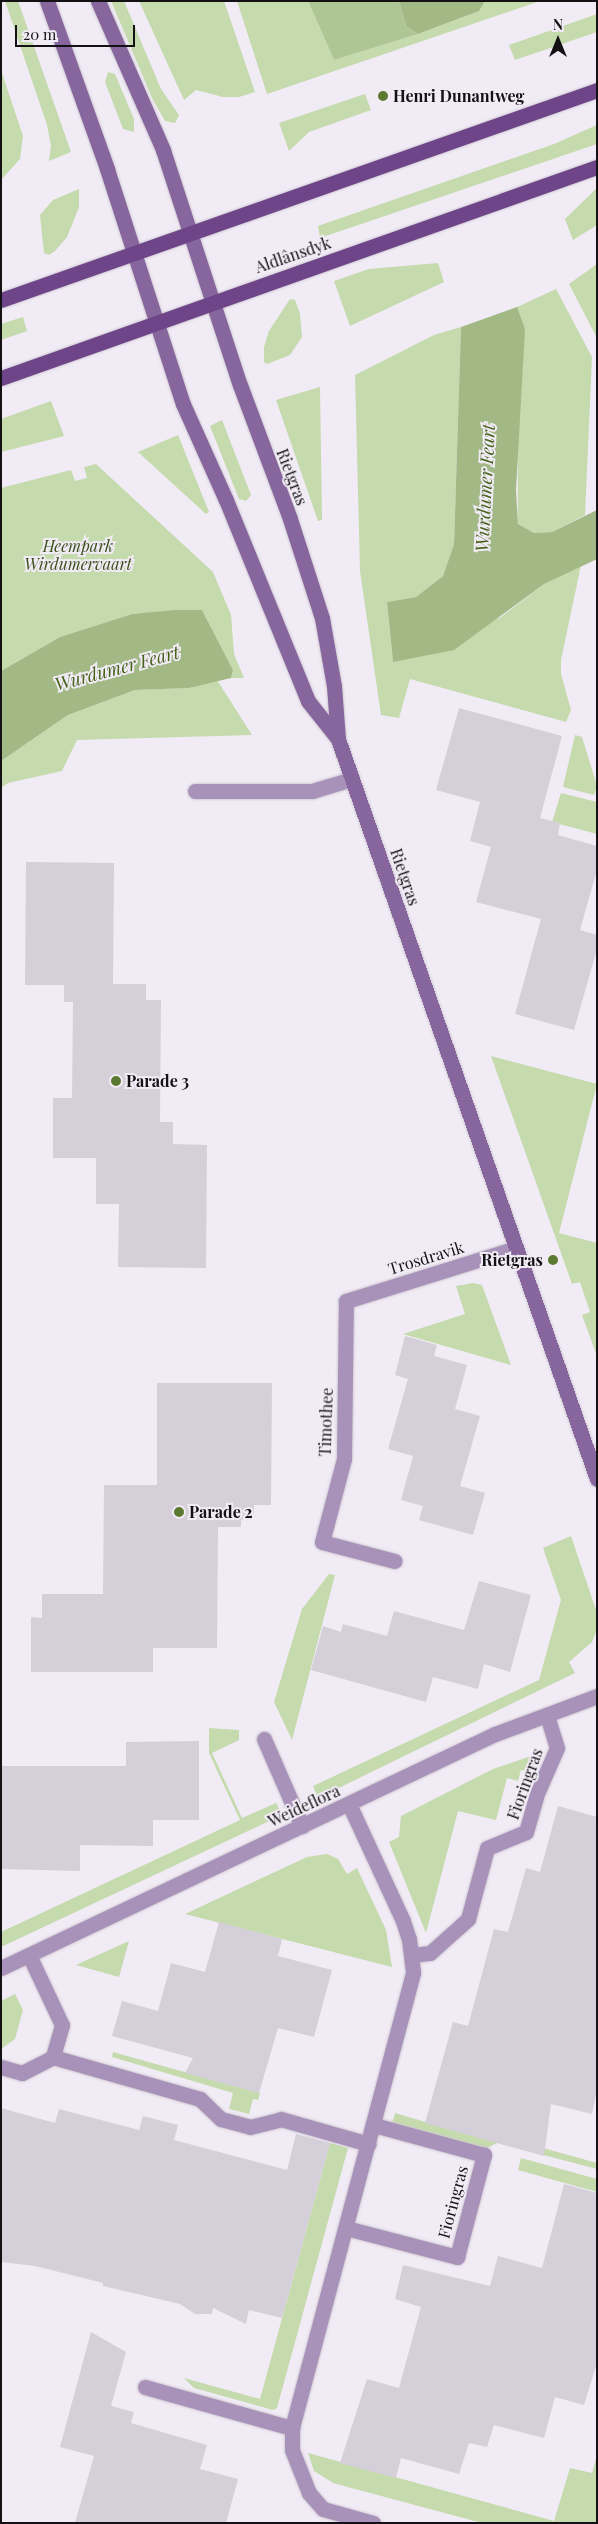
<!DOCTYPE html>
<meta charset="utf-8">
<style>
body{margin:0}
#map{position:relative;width:598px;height:2524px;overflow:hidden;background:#f1ebf5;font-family:"Playfair Display",serif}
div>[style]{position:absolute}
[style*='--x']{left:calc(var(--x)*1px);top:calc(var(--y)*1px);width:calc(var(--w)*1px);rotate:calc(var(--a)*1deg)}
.green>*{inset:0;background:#c5daad}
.forest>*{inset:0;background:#aec693}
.water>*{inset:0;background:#a2b986}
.building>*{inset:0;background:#d5cfd9}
.roads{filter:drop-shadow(0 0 1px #cdc8d1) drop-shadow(0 0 1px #cdc8d1)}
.lane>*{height:15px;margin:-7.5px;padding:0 7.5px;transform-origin:7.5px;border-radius:7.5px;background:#a992b9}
.street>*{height:15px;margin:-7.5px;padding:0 7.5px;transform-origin:7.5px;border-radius:7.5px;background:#a992b9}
.secondary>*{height:15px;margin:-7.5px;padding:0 7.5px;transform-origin:7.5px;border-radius:7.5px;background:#87659d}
.primary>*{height:15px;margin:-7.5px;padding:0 7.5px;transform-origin:7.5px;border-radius:7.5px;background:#6f4589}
.dots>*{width:14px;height:14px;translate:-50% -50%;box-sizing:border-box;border:2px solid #f1ebf5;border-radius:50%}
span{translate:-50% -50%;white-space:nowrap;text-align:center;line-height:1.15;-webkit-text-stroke:4px #f1ebf5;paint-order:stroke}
.poi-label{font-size:16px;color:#131114;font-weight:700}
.left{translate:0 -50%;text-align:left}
.right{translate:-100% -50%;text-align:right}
.street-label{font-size:16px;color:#131114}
.park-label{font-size:16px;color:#374d16;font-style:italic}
.water-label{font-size:18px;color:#456218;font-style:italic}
.frame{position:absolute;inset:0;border:2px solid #131114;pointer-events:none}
.north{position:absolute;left:533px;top:15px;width:50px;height:50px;-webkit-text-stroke:4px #f1ebf5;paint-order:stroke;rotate:0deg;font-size:14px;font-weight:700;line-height:20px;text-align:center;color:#131114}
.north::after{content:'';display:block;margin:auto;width:18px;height:22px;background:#131114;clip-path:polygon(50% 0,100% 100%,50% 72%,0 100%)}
.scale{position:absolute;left:15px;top:25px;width:120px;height:22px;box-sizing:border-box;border:2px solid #131114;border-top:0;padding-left:6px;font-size:15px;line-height:18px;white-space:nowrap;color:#131114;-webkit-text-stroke:4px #f1ebf5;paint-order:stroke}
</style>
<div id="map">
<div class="green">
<div style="clip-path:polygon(5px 1px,18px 1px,71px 152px,49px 161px,51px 146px,47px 125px)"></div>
<div style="clip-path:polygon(111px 1px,124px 1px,161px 89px,179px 115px,175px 123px,165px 121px,153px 100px)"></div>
<div style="clip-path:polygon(139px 1px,224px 1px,255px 92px,239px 97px,223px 97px,196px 90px,184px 100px)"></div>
<div style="clip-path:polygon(237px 1px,308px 1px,334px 60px,418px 34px,479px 11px,485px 1px,540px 1px,267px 94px)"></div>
<div style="clip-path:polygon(597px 14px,597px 32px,515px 60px,509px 45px)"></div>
<div style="clip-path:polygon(1px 70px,23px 136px,20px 159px,1px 180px)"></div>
<div style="clip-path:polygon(108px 72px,115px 74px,134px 119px,134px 132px,123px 129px,105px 82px)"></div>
<div style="clip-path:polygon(365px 94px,371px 110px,309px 132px,289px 151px,279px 123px)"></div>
<div style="clip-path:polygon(597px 125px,597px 144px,320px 238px,318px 226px,554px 144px)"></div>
<div style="clip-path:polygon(597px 188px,597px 225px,573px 240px,565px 219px)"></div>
<div style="clip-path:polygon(79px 189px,79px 207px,67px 237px,55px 251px,49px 255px,44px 253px,40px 215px,53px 200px)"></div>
<div style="clip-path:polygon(438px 263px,444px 282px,350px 326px,334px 281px,369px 269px)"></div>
<div style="clip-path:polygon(597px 264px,597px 338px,569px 284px)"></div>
<div style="clip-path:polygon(556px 289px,592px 357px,585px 515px,552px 532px,534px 533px,518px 524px,517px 307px)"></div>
<div style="clip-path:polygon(290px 299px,295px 300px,300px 314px,302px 337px,290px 355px,267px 364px,264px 362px,264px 347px,269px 331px)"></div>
<div style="clip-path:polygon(23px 317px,27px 331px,1px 340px,1px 324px)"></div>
<div style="clip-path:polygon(461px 327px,454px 544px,443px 576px,416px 597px,387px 602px,393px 662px,501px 617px,544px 584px,581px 565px,561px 660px,561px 674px,571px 710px,566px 722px,410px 679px,399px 718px,381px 715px,360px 571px,355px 375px,434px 335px)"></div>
<div style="clip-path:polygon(320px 387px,322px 520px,318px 521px,276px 400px)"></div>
<div style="clip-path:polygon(51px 401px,64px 436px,1px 452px,1px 419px)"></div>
<div style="clip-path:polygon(222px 420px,251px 495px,246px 501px,239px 499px,210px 426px)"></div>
<div style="clip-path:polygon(178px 435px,209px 512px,206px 514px,138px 452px)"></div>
<div style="clip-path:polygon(96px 464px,213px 572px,231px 615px,234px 654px,244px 678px,231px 678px,233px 670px,202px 610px,132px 614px,60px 637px,1px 671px,1px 488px,71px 470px,75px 481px,87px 478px,84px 467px)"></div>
<div style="clip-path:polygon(217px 680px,252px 735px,77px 740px,62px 771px,8px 783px,1px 788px,1px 761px,68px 715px,135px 690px,189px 688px)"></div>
<div style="clip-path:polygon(575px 735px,582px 737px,597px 786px,594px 795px,563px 787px)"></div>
<div style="clip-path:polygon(561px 793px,597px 802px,597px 834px,552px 822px)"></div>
<div style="clip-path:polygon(491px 1056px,597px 1084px,559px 1233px,597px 1243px,597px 1356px,582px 1315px,590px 1312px,580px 1282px,572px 1284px)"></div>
<div style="clip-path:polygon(473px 1283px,482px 1285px,511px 1365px,403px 1334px,465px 1314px,456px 1286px)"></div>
<div style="clip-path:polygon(571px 1536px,597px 1613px,597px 1629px,592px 1642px,569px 1662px,575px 1673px,318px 1798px,313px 1786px,539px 1680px,561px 1600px,543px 1548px)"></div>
<div style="clip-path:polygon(329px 1574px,335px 1575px,292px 1740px,274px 1702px,302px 1609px)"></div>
<div style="clip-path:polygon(209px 1728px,239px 1730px,239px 1740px,212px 1753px,242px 1818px,276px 1803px,282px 1815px,1px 1947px,1px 1932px,240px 1820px,209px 1753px)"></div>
<div style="clip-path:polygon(537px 1754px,533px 1772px,521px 1770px,518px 1781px,507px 1778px,496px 1820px,458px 1811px,426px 1933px,389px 1842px,399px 1837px,401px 1816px,493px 1769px)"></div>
<div style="clip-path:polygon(327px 1854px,338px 1859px,347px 1874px,357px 1868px,386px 1930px,392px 1967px,185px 1914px,307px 1857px)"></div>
<div style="clip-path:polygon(129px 1941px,119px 1977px,76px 1965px)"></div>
<div style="clip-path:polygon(15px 1994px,23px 2010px,15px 2039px,1px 2049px,1px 2001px)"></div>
<div style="clip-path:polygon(113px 2052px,260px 2093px,258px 2100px,253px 2099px,249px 2114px,229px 2109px,233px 2093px,112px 2057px)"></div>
<div style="clip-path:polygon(395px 2113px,487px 2140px,489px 2133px,597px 2163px,597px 2169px,497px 2143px,485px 2149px,392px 2124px)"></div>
<div style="clip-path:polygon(330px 2143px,348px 2148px,277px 2408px,273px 2410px,194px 2388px,184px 2378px,260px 2399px)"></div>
<div style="clip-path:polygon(521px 2158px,597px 2179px,597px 2192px,518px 2170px)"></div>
<div style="clip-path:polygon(308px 2453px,554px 2521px,570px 2468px,592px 2473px,597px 2455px,597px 2523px,482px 2523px,333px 2483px,314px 2471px)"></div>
</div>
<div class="forest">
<div style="clip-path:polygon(308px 1px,399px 1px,406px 26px,418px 34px,334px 60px)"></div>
</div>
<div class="water">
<div style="clip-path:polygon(399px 1px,485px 1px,479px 11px,418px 34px,406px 26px)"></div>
<div style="clip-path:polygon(517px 307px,525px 329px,516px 490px,518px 524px,534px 533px,552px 532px,597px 510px,597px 559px,544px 584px,454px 650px,393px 662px,387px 602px,416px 597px,443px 576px,454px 544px,461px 327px)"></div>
<div style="clip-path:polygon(175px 610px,202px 610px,233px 670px,231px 678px,189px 688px,135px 690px,68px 715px,1px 761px,1px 671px,60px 637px,132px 614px)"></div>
</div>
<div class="building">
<div style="clip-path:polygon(459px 708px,562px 736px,540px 818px,560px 823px,558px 835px,597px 846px,597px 870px,580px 930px,597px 935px,597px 949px,574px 1030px,515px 1014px,541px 919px,476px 902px,491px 847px,470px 841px,480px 802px,436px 790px)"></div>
<div style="clip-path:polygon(26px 862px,114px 863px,113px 984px,146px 984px,146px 1000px,161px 1000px,160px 1122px,173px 1122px,173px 1144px,207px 1145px,206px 1268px,118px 1267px,119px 1204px,96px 1204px,96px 1158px,53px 1158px,53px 1098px,72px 1098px,73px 1002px,64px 1002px,64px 985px,25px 985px)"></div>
<div style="clip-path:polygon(405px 1336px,437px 1345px,434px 1356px,467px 1365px,455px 1409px,480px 1416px,460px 1486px,485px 1493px,473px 1535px,419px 1520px,423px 1506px,401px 1500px,413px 1456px,388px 1449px,408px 1379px,395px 1375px)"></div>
<div style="clip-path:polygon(157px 1383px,272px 1383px,271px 1505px,254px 1505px,254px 1519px,241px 1520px,241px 1527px,218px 1527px,217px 1648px,153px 1648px,153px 1672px,31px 1672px,31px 1617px,42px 1618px,42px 1594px,103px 1594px,104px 1485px,157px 1485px)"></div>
<div style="clip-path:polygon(479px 1581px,531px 1595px,510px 1672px,484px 1664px,478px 1689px,433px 1677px,426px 1702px,311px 1670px,323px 1626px,341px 1632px,343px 1624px,387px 1636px,394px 1611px,464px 1630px)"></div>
<div style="clip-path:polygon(199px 1741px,199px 1820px,153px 1820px,153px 1846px,80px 1845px,80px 1871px,1px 1869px,1px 1766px,126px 1766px,126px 1742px)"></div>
<div style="clip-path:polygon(558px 1806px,597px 1817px,597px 2090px,592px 2114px,551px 2104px,544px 2156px,425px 2123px,453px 2022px,468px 2026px,494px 1929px,508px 1932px,526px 1868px,540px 1872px)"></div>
<div style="clip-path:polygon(219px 1922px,282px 1939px,278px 1956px,332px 1970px,314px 2037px,278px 2028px,259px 2093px,185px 2073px,193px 2058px,112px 2036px,122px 2001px,158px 2011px,171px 1963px,205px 1972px)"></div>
<div style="clip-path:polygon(1px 2108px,55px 2123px,59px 2109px,139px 2130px,143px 2116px,178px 2125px,174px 2140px,287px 2170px,296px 2134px,330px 2143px,282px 2318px,249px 2310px,246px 2324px,213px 2308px,212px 2314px,195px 2314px,180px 2304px,103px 2286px,103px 2283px,35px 2266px,1px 2262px)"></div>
<div style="clip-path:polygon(564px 2184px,597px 2193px,597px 2363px,584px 2405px,555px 2397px,544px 2438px,494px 2425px,487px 2447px,469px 2443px,459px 2474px,401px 2458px,396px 2478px,340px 2463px,367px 2379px,399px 2388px,421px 2307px,395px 2299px,403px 2265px,490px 2286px,498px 2256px,542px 2268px)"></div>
<div style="clip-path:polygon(91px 2332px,126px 2352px,111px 2406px,134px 2412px,131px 2423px,207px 2445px,200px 2469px,238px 2479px,226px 2523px,75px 2523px,94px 2456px,60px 2447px)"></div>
</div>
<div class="roads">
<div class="lane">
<div style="--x:195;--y:791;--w:117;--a:0"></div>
<div style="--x:312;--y:791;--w:42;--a:-16.7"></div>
<div style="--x:322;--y:1542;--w:75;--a:14.6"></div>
<div style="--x:264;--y:1739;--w:95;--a:66.4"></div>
<div style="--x:536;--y:1796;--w:52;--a:-66.4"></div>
<div style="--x:557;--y:1748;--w:34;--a:-107"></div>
<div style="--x:1;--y:2067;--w:22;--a:16"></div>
<div style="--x:22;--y:2073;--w:35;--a:-27"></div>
<div style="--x:281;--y:2119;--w:91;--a:15.9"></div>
<div style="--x:346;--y:2228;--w:115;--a:14.6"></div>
<div style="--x:457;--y:2257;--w:106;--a:-75.2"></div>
<div style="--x:484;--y:2155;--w:114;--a:-164.7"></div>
</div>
<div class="street">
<div style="--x:322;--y:1542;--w:86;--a:-75.2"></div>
<div style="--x:344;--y:1459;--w:158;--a:-89.3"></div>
<div style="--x:346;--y:1301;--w:178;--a:-17.3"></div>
<div style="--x:349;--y:1804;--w:129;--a:65.2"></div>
<div style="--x:403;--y:1921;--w:19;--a:72"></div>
<div style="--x:409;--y:1939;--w:34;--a:83"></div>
<div style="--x:413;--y:1973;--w:471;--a:104.9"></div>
<div style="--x:292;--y:2428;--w:22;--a:90"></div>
<div style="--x:292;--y:2450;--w:46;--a:68.4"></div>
<div style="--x:309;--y:2493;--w:21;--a:49"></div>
<div style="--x:323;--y:2509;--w:52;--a:15.6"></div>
<div style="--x:29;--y:1955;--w:77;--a:64.8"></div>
<div style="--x:62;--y:2025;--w:33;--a:106"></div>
<div style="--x:53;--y:2057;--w:153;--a:15.9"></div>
<div style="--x:200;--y:2099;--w:29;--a:44"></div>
<div style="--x:221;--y:2119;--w:30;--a:15"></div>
<div style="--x:250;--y:2127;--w:32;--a:-14"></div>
<div style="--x:413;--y:1955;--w:17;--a:-7"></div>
<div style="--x:430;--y:1953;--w:51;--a:-41.8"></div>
<div style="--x:468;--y:1919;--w:73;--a:-75"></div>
<div style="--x:487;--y:1848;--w:42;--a:-22.3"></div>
<div style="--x:526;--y:1832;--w:37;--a:-74"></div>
<div style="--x:1;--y:1968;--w:547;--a:-25.35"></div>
<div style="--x:495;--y:1734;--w:109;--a:-20.4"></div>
<div style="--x:145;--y:2387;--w:153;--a:15.6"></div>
</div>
<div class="secondary">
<div style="--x:47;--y:1;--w:178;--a:70.3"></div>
<div style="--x:107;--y:169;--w:247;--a:72.1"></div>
<div style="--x:183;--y:404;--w:105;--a:65.9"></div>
<div style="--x:226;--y:500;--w:217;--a:67.8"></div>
<div style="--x:308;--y:701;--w:48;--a:51.7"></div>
<div style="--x:98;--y:1;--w:163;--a:66.4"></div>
<div style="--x:163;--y:150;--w:247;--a:71.9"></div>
<div style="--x:240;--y:385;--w:143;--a:69.5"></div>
<div style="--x:290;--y:519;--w:104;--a:72.1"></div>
<div style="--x:322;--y:618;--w:69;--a:80"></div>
<div style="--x:334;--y:686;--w:53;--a:85.7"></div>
<div style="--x:338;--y:739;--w:784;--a:70.71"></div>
</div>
<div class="primary">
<div style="--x:1;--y:300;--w:632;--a:-19.41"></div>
<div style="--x:1;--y:378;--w:632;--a:-19.5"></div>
</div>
</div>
<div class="dots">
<div style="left:383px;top:96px;background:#5b792f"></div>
<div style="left:116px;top:1081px;background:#5b792f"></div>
<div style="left:553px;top:1260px;background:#5b792f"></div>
<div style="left:179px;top:1512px;background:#5b792f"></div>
</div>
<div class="poi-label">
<span class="left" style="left:393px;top:96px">Henri Dunantweg</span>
<span class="left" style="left:126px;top:1081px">Parade 3</span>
<span class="right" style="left:543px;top:1260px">Rietgras</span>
<span class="left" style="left:189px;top:1512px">Parade 2</span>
</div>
<div class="street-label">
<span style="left:293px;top:255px;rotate:-19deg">Aldlânsdyk</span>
<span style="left:292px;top:477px;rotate:69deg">Rietgras</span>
<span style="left:405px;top:877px;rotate:71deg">Rietgras</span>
<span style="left:426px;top:1258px;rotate:-17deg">Trosdravik</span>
<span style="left:326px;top:1422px;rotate:-88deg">Timothee</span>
<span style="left:525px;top:1784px;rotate:-70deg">Fioringras</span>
<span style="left:304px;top:1806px;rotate:-25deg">Weideflora</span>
<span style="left:453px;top:2202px;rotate:-75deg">Fioringras</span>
</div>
<div class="park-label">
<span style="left:78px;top:555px">Heempark<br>Wirdumervaart</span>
</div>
<div class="water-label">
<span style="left:485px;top:488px;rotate:-87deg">Wurdumer Feart</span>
<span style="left:117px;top:668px;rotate:-15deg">Wurdumer Feart</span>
</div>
<div class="frame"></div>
<div class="north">N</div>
<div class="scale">20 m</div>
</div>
